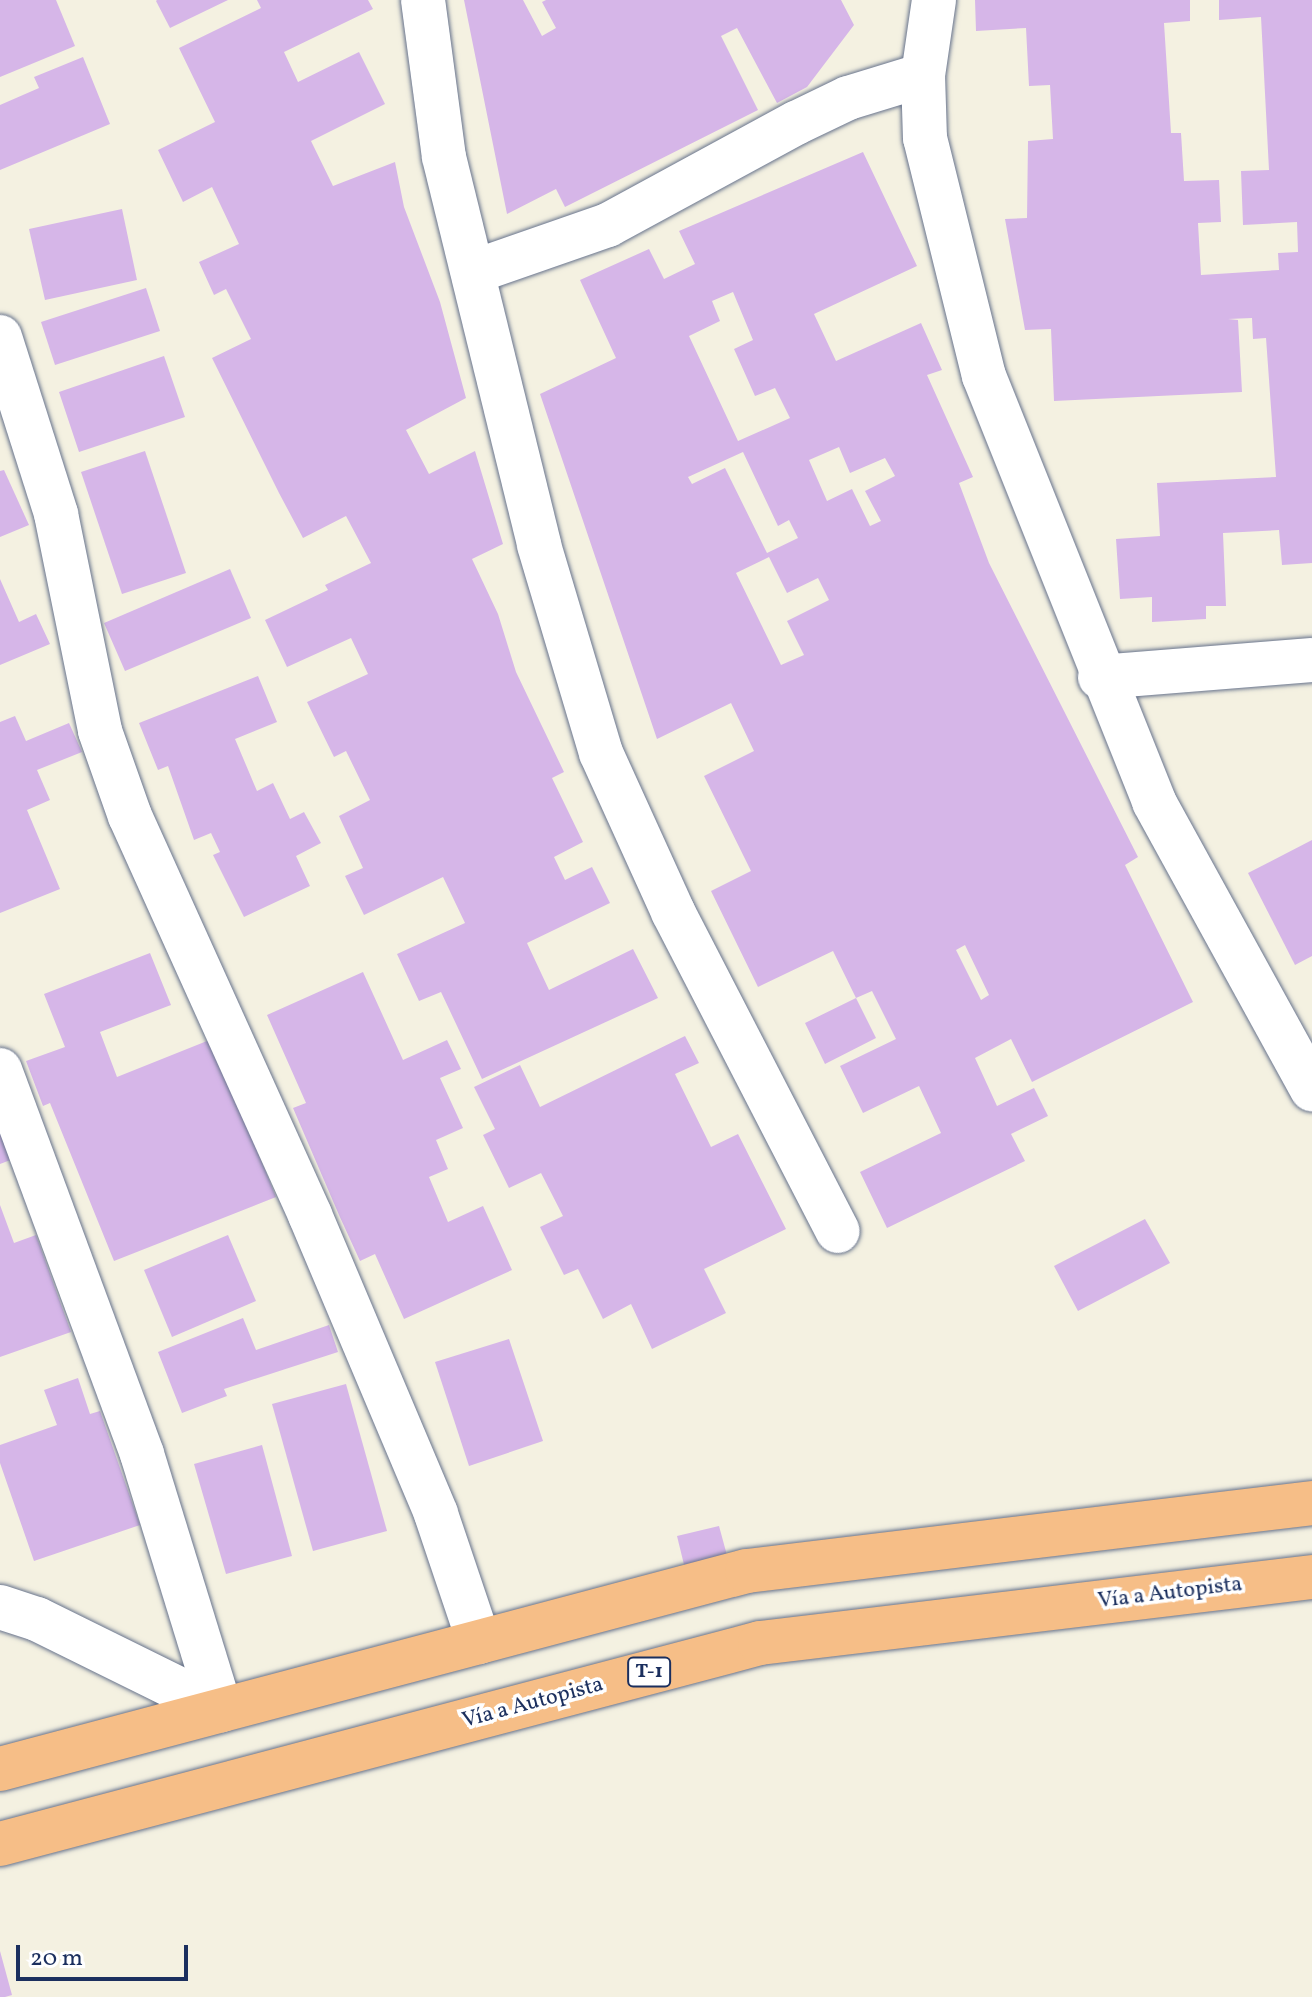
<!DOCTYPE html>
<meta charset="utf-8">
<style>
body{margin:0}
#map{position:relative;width:1312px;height:1997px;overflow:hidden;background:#f4f1e1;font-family:Vollkorn,serif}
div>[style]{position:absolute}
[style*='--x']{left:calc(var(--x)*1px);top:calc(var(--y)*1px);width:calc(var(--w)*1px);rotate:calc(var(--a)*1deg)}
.building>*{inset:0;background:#d6b6e8}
.roads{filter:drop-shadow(0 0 2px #67738c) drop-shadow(0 0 2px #67738c)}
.street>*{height:44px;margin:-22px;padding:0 22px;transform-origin:22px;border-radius:22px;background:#fff}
.highway>*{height:44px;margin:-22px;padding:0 22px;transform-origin:22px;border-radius:22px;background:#f6be87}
span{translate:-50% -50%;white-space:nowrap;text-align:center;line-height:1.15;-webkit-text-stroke:7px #fff;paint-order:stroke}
.shield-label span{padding:2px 6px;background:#fff;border:2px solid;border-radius:6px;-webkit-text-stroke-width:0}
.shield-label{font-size:20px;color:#1b2f5e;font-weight:700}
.street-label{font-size:22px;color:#1b2f5e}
.scale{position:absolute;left:16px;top:1945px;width:172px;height:36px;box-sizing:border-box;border:4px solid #1b2f5e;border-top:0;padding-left:10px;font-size:24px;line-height:28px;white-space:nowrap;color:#1b2f5e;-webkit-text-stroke:6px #fff;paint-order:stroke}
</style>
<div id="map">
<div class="building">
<div style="clip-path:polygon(0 0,56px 0,75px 46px,0 77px)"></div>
<div style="clip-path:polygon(228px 0,170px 28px,156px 1px,157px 0)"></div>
<div style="clip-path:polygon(257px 0,368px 0,373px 9px,284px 52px,298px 82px,359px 52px,385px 104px,311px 141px,333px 186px,395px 162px,404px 207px,440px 302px,466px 398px,406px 430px,429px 474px,475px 451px,503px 544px,472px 559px,498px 614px,516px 672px,564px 772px,552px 778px,583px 842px,554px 857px,565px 880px,592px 867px,610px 903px,527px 943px,549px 990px,633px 949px,658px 998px,482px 1079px,441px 992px,419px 1001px,397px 954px,465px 923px,443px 877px,364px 915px,345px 876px,363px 868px,339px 816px,370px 800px,346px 751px,334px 757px,307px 702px,368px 674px,351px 638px,287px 667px,265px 620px,328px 590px,325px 585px,371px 563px,346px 516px,303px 538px,279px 493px,212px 358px,251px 339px,226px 289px,214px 295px,199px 262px,239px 244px,212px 187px,183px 202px,158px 150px,215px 122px,179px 48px,261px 8px)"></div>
<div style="clip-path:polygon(464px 0,523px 0,542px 36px,556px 28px,542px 2px,546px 0,841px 0,854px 25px,807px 87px,777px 103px,737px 28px,721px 36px,758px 110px,565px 207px,556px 189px,507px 214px)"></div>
<div style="clip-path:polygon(975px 0,1190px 0,1190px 21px,1164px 23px,1171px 133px,1181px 133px,1184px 181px,1219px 180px,1221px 222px,1198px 223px,1201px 275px,1279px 270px,1278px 253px,1298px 252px,1297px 222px,1243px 225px,1241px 171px,1269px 170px,1261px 17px,1219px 20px,1219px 0,1312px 0,1312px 563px,1282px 565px,1279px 530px,1223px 533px,1226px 606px,1206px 606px,1206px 619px,1152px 622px,1152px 597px,1120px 599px,1116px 539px,1160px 536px,1157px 483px,1276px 477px,1266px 338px,1253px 339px,1252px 318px,1228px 319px,1238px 320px,1242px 392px,1054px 401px,1051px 329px,1025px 330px,1005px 219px,1027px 218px,1028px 141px,1053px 139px,1050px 85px,1029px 86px,1026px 28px,976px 31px)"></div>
<div style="clip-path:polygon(83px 57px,110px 124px,0 170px,0 105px,39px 88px,34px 77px)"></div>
<div style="clip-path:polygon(evenodd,863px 152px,917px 266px,814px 314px,836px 361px,921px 323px,942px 370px,927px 375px,973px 477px,959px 483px,989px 563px,1138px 857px,1125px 865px,1193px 1002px,1032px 1082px,1011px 1039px,975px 1058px,997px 1106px,1034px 1088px,1048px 1116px,1011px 1134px,1025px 1161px,887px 1228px,860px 1172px,941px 1133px,919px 1086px,863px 1113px,840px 1066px,896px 1039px,872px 991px,856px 998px,876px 1038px,825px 1064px,805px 1023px,856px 998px,833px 951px,758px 987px,711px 891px,751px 871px,704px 776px,754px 751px,731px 703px,657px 739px,540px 394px,616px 358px,580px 280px,649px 249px,664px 279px,695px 264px,679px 231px,863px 152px,733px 292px,753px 340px,734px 349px,755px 396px,775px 388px,790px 418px,738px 441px,689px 336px,720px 321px,712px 301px,733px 292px,863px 152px,839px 447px,850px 473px,885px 458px,895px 476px,865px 491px,881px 521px,870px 526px,852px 489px,827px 501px,809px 460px,839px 447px,863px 152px,743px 452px,778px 526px,789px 520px,798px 538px,767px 553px,725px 468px,692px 484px,688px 477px,743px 452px,863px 152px,769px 557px,787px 593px,818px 578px,829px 600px,787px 621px,804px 655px,781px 665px,736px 573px,769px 557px,863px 152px,965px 945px,989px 995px,981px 1000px,956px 950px,965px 945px)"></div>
<div style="clip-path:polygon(122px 209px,137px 280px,45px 300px,29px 229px)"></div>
<div style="clip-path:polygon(146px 288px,160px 331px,55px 365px,41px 322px)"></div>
<div style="clip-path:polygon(164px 356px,185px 417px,79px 452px,59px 392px)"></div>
<div style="clip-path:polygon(145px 451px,186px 573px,122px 594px,81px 472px)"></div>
<div style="clip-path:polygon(4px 470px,29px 525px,0 537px,0 471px)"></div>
<div style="clip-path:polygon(230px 569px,251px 618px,125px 671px,104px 623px)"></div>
<div style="clip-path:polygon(0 579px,19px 622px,36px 614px,50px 644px,0 665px)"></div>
<div style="clip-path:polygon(258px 676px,277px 722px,235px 739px,257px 791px,273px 783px,290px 819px,304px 812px,321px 843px,296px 856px,310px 886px,244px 917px,213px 855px,220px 852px,211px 833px,194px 840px,168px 766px,158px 770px,139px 723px)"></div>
<div style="clip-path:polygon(15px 716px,26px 741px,69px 723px,82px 752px,37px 770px,50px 800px,27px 810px,60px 889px,0 913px,0 722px)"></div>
<div style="clip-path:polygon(1312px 840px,1312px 956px,1295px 965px,1248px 873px)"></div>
<div style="clip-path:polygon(150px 953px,171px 1005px,100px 1032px,117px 1077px,212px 1039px,276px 1197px,114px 1261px,50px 1103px,43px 1106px,26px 1061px,65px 1047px,44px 994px)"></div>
<div style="clip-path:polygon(363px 972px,403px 1060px,447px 1040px,461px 1069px,440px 1078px,463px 1128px,436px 1140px,448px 1169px,429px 1177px,448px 1222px,483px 1206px,512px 1270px,404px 1319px,375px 1254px,360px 1261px,339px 1215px,293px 1108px,306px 1103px,267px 1015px)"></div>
<div style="clip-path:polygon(685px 1036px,699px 1063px,675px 1074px,711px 1147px,738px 1134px,786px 1229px,704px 1269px,726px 1313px,652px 1349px,631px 1304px,603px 1319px,578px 1269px,564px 1275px,540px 1227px,563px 1216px,541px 1173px,509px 1188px,483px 1135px,495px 1129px,474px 1087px,520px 1065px,540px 1107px)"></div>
<div style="clip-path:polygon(0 1127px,13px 1159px,0 1164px)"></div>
<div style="clip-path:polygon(0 1205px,14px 1243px,36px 1235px,71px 1332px,0 1357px)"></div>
<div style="clip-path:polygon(1145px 1219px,1170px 1263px,1078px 1311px,1054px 1266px)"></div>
<div style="clip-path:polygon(228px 1235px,256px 1301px,172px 1337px,144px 1270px)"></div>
<div style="clip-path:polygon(243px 1318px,256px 1350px,329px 1325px,338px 1352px,224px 1389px,227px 1396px,182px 1413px,158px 1352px)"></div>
<div style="clip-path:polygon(509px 1339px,543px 1441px,469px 1466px,435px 1362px)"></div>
<div style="clip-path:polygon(78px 1378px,90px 1414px,100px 1411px,140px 1525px,34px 1561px,0 1463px,0 1445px,57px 1425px,44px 1390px)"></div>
<div style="clip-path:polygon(346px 1384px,387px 1531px,313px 1551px,272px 1404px)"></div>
<div style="clip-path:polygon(262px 1445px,292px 1556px,226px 1574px,194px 1464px)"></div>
<div style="clip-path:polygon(719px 1526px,731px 1570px,688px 1581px,677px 1536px)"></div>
<div style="clip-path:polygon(0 1951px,12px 1995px,5px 1997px,0 1997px)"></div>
</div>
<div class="roads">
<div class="street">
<div style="--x:423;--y:0;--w:158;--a:82.4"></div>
<div style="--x:444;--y:157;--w:399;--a:76.2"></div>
<div style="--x:539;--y:545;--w:217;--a:73.4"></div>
<div style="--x:601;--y:753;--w:175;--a:65.6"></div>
<div style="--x:673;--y:912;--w:359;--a:62.7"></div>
<div style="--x:934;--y:0;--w:76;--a:98.3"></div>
<div style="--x:923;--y:75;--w:63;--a:88.2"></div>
<div style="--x:925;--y:138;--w:245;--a:76.1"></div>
<div style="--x:984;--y:376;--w:459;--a:68.2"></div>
<div style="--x:1154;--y:802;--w:328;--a:61.2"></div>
<div style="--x:473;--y:272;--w:143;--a:-19.2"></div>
<div style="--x:608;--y:225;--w:214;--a:-28.5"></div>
<div style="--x:796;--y:123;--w:58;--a:-25.7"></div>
<div style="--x:848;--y:98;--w:78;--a:-17"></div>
<div style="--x:0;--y:337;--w:186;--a:72.4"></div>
<div style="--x:56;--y:514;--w:221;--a:78.5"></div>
<div style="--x:100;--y:731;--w:90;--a:70.6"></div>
<div style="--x:130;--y:816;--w:438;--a:65.7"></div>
<div style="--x:310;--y:1215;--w:324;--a:67.1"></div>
<div style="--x:436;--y:1514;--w:135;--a:71.4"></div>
<div style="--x:1100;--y:677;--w:213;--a:-4.6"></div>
<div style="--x:0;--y:1070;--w:409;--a:69.7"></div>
<div style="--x:142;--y:1454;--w:268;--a:72.9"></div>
<div style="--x:0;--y:1607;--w:39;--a:18"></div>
<div style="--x:37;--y:1619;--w:205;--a:26.3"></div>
</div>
<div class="highway">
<div style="--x:0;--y:1769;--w:773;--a:-14.85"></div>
<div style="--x:747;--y:1571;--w:569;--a:-6.86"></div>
<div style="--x:0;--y:1844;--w:786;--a:-14.81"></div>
<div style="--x:760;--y:1643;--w:556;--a:-6.82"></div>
</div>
</div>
<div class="shield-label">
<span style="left:649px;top:1672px">T-1</span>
</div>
<div class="street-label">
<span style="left:1170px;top:1593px;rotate:-7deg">Vía a Autopista</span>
<span style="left:533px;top:1703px;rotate:-15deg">Vía a Autopista</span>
</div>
<div class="scale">20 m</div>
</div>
